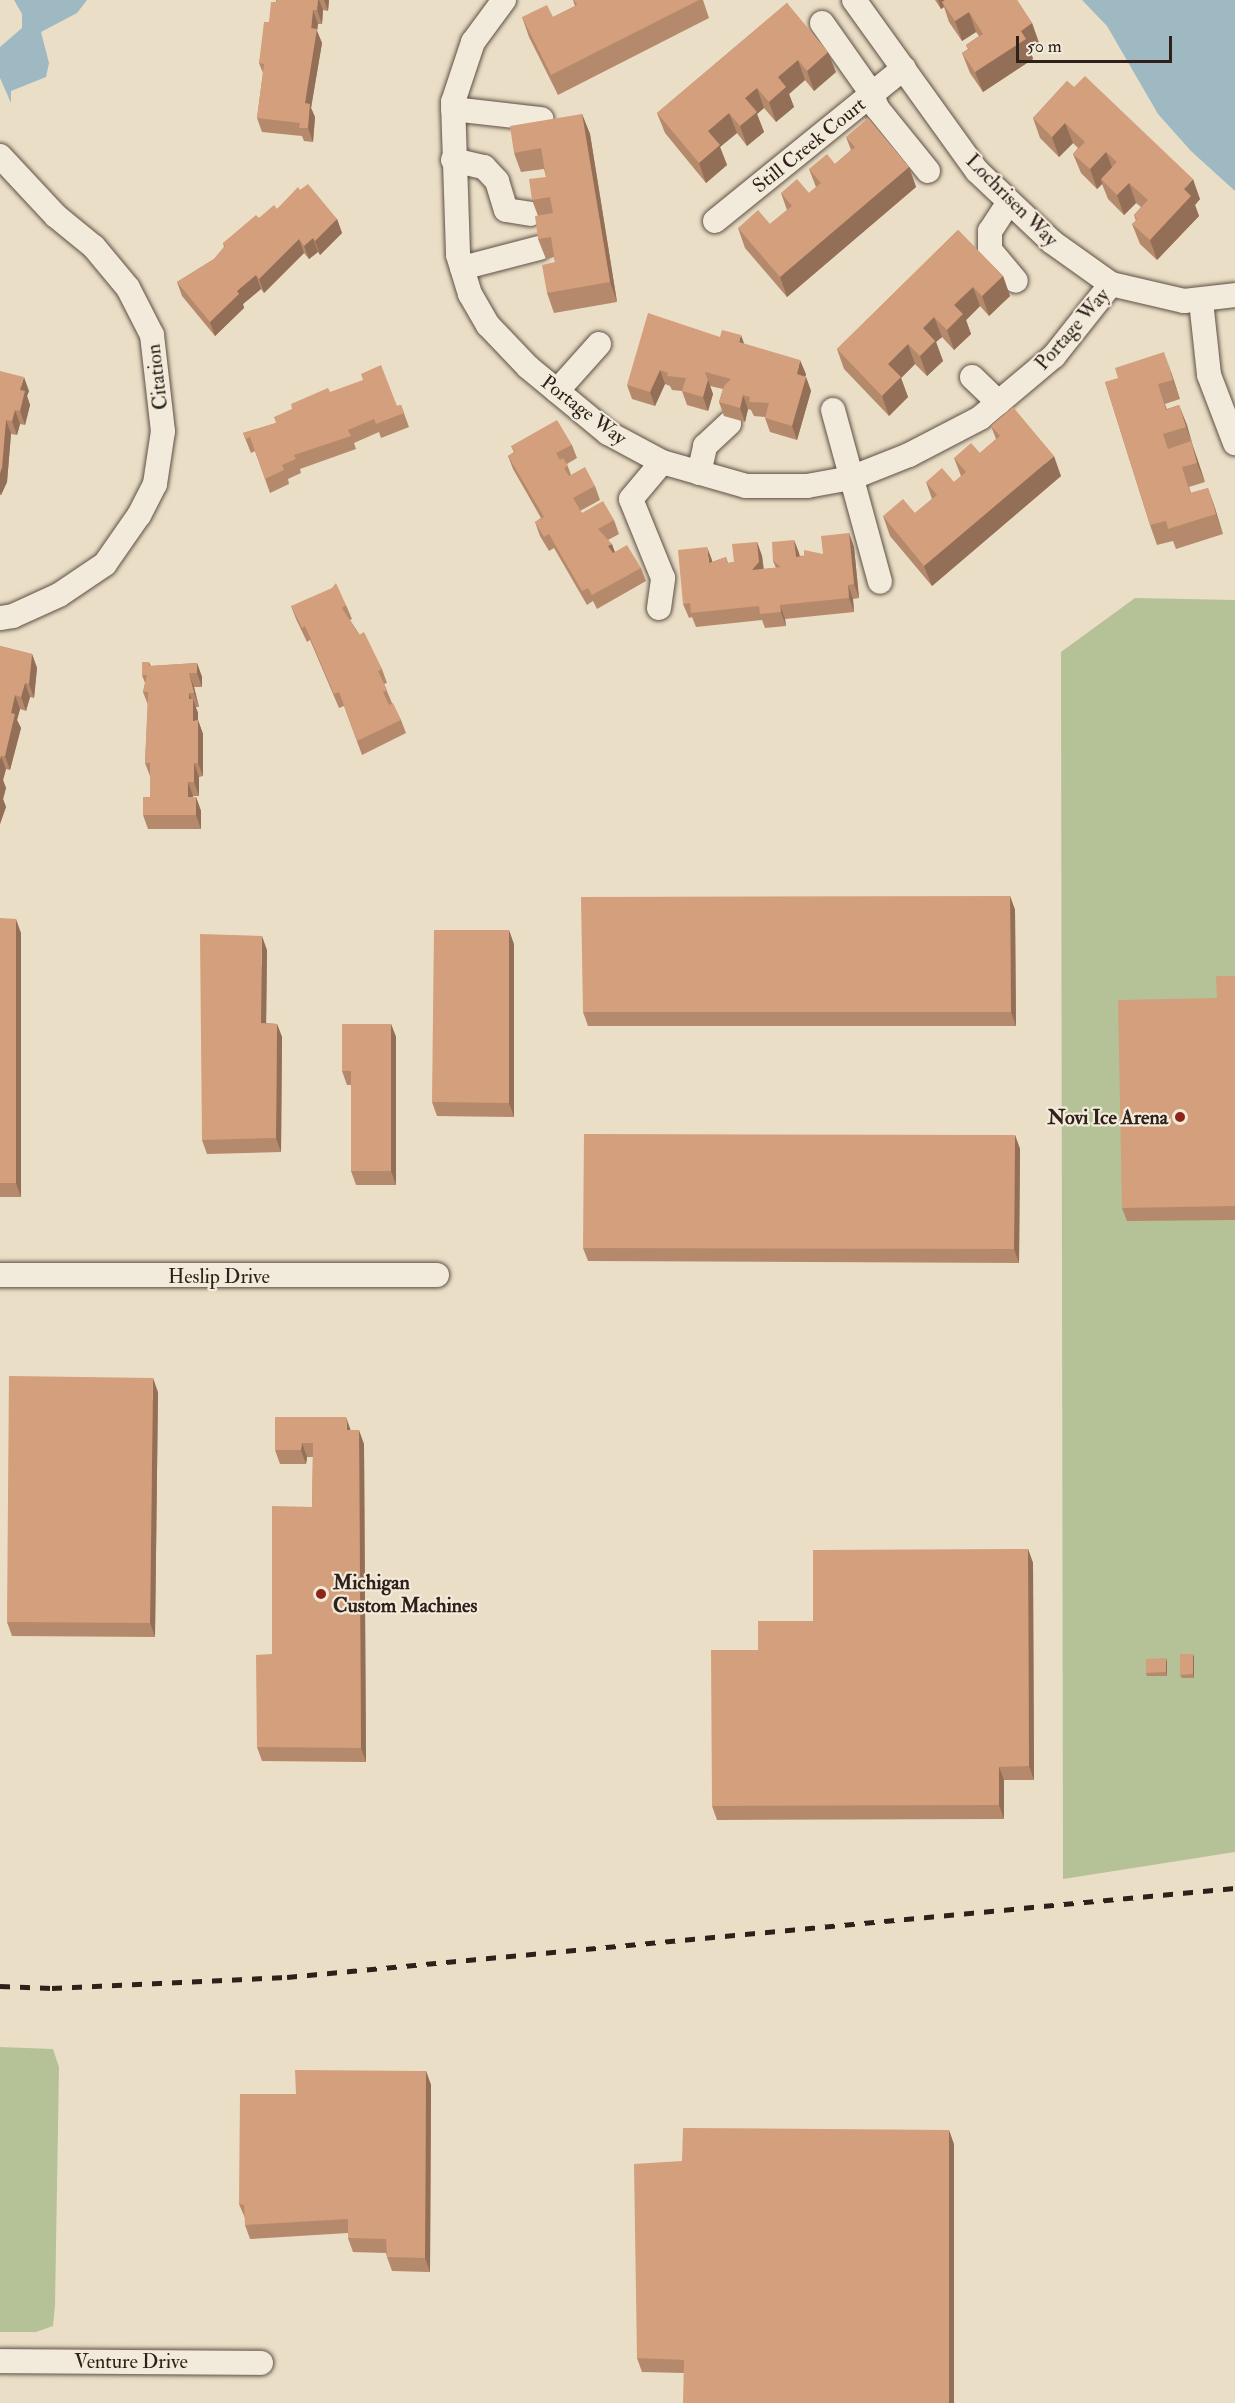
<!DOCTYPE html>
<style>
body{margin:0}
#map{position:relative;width:1235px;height:2403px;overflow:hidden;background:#ebdec6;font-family:"IM FELL Double Pica",serif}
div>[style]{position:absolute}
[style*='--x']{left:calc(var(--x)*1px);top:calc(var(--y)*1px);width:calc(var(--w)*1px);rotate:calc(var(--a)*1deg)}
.green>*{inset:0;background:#b5c297}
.water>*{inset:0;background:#9eb9c1}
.roads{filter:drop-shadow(0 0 2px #5e5044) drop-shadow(0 0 2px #5e5044)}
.minor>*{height:24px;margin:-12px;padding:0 12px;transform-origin:12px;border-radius:12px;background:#f2eada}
.rail>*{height:4.5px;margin-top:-2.25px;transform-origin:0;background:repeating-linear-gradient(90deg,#2f2119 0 10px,transparent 0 20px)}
.wall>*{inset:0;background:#b5896b}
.shaded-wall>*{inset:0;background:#946f57}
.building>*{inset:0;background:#d39f7c}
.dots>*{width:16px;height:16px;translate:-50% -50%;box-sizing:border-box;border:3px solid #f2eada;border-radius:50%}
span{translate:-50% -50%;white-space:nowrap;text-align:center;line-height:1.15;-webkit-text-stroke:4.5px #f2eada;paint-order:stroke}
.street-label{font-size:20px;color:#2f2119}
.poi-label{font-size:20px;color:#2f2119;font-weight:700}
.right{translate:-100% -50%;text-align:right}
.left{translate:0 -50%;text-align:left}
.scale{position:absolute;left:1016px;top:36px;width:156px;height:27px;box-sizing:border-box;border:3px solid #2f2119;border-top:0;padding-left:8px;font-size:18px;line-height:21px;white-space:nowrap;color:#2f2119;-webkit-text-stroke:4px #f2eada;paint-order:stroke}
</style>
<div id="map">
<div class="green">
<div style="clip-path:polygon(1135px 598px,1235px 600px,1235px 1852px,1063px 1879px,1061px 652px)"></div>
<div style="clip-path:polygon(0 2047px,53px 2049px,59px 2067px,55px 2305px,53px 2326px,36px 2332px,0 2332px)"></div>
</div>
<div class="water">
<div style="clip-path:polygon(14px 0,87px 0,77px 13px,41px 32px,49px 63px,46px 77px,11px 91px,11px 103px,0 78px,0 47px,22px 28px,22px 14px)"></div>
<div style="clip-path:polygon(1082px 0,1235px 0,1235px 191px,1191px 151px,1158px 114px,1107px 26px)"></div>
</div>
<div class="roads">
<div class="minor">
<div style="--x:504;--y:0;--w:52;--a:126.4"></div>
<div style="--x:473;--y:42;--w:63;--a:108.4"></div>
<div style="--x:453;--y:102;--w:153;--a:88.1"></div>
<div style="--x:458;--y:255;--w:41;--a:72.9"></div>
<div style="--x:470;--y:294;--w:36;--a:60"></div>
<div style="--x:488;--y:325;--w:58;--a:46.4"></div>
<div style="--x:528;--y:367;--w:104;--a:39.5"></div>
<div style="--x:608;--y:433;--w:61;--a:28.2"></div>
<div style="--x:662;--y:462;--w:87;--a:15.9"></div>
<div style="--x:746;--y:486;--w:61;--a:0"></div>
<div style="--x:807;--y:486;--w:45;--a:-10.3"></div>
<div style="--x:851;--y:478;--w:62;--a:-21.6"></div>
<div style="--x:909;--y:455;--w:80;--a:-27.5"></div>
<div style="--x:980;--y:418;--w:97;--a:-40"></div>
<div style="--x:1054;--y:356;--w:92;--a:-51.6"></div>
<div style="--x:854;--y:0;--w:211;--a:54.3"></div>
<div style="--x:977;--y:171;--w:103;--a:43.4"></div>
<div style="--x:1052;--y:242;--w:72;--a:35.4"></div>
<div style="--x:1111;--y:284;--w:75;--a:13.1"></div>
<div style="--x:1184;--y:301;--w:51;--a:-6.7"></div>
<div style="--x:822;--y:23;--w:87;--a:54.8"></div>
<div style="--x:872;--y:94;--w:15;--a:70"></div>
<div style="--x:877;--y:108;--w:81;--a:51"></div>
<div style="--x:453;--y:109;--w:89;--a:6.5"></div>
<div style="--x:0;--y:156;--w:82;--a:47"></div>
<div style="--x:56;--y:216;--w:49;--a:39.2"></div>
<div style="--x:94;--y:247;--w:53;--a:50.3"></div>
<div style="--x:128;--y:288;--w:53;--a:62.9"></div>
<div style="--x:152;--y:335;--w:97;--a:83.5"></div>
<div style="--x:163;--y:431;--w:54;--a:98.6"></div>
<div style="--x:155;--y:484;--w:35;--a:117"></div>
<div style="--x:139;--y:515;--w:60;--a:124.8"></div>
<div style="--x:105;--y:564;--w:55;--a:146"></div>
<div style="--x:59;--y:595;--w:51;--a:155.5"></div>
<div style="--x:13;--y:616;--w:13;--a:171"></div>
<div style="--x:453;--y:160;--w:32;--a:13"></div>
<div style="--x:484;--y:167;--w:19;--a:47"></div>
<div style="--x:497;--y:181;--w:30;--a:73"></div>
<div style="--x:506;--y:210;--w:25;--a:9"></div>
<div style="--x:1009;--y:202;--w:35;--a:123"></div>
<div style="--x:990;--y:231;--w:19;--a:90"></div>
<div style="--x:990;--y:250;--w:40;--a:50"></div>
<div style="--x:715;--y:221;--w:243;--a:-39"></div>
<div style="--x:462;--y:268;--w:80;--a:-14.6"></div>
<div style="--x:1201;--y:301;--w:74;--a:83.8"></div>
<div style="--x:1209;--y:375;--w:73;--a:69.1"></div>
<div style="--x:972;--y:377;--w:37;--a:44"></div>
<div style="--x:557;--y:391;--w:63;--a:-48.2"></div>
<div style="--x:833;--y:410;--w:178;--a:74.7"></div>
<div style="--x:699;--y:473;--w:28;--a:-77"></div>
<div style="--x:705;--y:446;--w:33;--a:-43"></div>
<div style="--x:659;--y:608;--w:30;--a:-82"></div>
<div style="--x:663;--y:578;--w:85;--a:-112.1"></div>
<div style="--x:631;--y:499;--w:48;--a:-50"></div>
<div style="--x:0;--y:1275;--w:437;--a:0"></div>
<div style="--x:0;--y:2361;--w:261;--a:0.4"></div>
</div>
</div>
<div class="rail">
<div style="--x:0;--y:1986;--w:52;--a:2.2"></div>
<div style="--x:52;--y:1988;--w:235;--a:-2.7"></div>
<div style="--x:287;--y:1977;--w:952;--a:-5.36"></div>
</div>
<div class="wall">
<div style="clip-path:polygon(276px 0,329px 0,328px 11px,323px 10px,322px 24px,318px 24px,317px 31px,322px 43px,311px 108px,315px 117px,313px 142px,304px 141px,302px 136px,262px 132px,257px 118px,263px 73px,259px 63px,269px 22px,276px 2px)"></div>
<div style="clip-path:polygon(573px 0,703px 0,709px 18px,558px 95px,529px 37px,522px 17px,553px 17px,575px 6px)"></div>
<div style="clip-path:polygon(935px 0,1017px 0,1032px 23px,1039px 43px,1030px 49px,1033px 59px,983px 92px,970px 73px,962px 53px,968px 49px,966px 45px,979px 36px,976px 32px,962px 41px,949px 22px,944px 7px,941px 9px)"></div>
<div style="clip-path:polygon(787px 3px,836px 72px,814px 91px,805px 80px,789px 94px,794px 107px,776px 122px,764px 108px,757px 114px,764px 132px,747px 146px,737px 133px,720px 147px,727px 165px,706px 183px,665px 133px,657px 113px)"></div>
<div style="clip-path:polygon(1067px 81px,1200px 199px,1195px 205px,1199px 216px,1157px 260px,1140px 244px,1132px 224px,1136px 221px,1134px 215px,1141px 207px,1136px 203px,1124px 215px,1108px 199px,1102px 184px,1097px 189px,1081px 173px,1073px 154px,1078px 148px,1073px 143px,1059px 157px,1040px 138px,1033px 118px)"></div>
<div style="clip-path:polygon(582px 114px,590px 134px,617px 302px,554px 313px,547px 293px,555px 262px,554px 257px,546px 259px,538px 239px,538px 216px,532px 200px,546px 177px,544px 169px,521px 172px,514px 153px)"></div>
<div style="clip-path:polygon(846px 137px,909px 167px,916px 187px,787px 297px,745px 248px,738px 228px,770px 224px,787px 210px,781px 193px,809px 193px,816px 187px,809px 169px,835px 164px,851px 150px)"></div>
<div style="clip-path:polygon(300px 190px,337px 219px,342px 233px,320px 255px,318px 252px,309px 259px,304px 253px,264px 293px,261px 289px,243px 304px,244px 308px,215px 336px,182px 296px,177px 282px,214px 259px,224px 247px,223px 243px,259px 218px,277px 209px)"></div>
<div style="clip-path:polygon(958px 230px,1003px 276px,1010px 296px,989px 316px,980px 306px,966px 320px,971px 334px,954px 350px,942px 337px,936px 342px,943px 361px,927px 376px,915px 364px,901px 378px,908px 397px,889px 416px,844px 369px,837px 349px)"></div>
<div style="clip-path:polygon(720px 337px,744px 344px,806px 374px,805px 377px,806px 377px,811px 391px,797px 440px,770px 432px,765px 418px,765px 417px,754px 416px,751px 410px,748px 409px,745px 422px,724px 416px,719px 402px,723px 389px,710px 386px,713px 394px,708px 411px,687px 405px,682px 391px,672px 390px,670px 386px,665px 384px,655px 406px,632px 399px,627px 385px)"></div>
<div style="clip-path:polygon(0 371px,29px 391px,27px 396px,30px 405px,25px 425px,20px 424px,17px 435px,11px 434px,7px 482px,1px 495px,0 495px)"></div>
<div style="clip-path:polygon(1171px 372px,1180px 399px,1165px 404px,1167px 409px,1179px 405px,1205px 482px,1189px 487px,1191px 493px,1208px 488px,1223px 534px,1176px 549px,1173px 541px,1157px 545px,1150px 525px,1105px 382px)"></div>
<div style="clip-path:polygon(330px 392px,397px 406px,401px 405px,409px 427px,381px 438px,379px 432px,354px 443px,356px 449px,300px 469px,301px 473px,288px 479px,289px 484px,270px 493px,255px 451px,251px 453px,243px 433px,276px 423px)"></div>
<div style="clip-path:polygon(991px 426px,1061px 476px,932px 586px,890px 536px,883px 516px,915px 513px,932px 499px,926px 482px,954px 482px,961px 476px,954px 458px,980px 453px,996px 439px)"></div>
<div style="clip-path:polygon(572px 445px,577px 458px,567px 464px,571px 475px,595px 486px,600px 500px,580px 511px,582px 513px,614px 520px,619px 534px,608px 540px,615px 552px,641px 568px,646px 581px,597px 609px,593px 601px,587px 605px,554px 548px,549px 551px,540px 536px,535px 522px,541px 518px,513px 469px,508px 456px,514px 452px,511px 446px)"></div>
<div style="clip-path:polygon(849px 533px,854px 547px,859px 598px,853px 599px,854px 612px,785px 619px,786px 626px,765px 628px,762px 620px,696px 627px,692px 617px,689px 618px,683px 604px,712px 560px,712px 562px,726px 557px,728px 563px,734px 562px,757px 542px,762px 556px,764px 569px,776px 568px,773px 561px,794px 540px,800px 556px,823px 554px)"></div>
<div style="clip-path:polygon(346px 605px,352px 619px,350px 620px,382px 669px,387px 683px,384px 684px,392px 703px,401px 720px,406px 733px,362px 755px,344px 706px,339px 708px,310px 640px,307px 642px,296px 619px,291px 606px)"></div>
<div style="clip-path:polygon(0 646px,32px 654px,37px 668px,34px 698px,30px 697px,26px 711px,20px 709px,17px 720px,21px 728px,10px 770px,6px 769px,3px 780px,6px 788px,3px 799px,6px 807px,0 824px)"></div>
<div style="clip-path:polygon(149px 662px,151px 666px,197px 663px,202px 677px,202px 687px,194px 687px,199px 707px,195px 707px,198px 713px,198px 720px,203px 734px,203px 776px,199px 777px,199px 796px,193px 796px,193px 797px,196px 797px,201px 811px,201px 829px,148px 829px,143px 815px,150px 797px,150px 776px,145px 763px,148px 705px,143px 692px,145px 683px,142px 675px)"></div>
<div style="clip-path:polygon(1010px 896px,1015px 910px,1016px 1026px,588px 1026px,583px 1012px)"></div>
<div style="clip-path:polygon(0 918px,21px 933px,21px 1197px,0 1197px)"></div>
<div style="clip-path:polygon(514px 944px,514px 1117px,437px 1116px,432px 1102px)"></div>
<div style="clip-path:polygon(267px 950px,266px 1023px,277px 1024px,282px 1037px,281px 1152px,207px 1154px,202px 1140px)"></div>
<div style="clip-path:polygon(1235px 976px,1235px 1220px,1127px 1221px,1122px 1208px,1217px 998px)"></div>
<div style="clip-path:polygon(391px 1024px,396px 1037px,396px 1185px,356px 1185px,351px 1171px,351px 1085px,347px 1085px,342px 1071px)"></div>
<div style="clip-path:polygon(1015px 1135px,1020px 1149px,1019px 1263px,588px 1261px,583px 1248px)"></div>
<div style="clip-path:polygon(158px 1392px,155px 1637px,12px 1636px,7px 1622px)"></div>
<div style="clip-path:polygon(351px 1430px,364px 1444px,366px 1762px,262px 1761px,257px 1747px,272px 1654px,312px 1507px,313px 1457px,307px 1457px,306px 1464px,280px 1464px,275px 1450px)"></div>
<div style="clip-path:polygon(1028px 1549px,1033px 1563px,1034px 1780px,1004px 1780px,1004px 1819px,717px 1820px,712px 1806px,758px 1650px,813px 1621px)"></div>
<div style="clip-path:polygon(1194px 1657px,1194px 1678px,1182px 1678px,1180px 1675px)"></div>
<div style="clip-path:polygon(1167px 1662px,1167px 1676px,1147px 1676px,1146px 1673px)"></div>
<div style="clip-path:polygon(426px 2071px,431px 2085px,430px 2272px,392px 2271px,387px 2257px,386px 2253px,353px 2252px,348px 2238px,348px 2233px,250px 2239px,245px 2225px,245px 2218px,239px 2204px,296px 2094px)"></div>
<div style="clip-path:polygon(954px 2144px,684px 2373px,642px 2372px,637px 2358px)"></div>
</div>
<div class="shaded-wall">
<div style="clip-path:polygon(318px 0,319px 0,323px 10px,322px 24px,317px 10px)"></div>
<div style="clip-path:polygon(324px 0,329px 0,328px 11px)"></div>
<div style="clip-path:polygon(938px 0,956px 0,942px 2px,944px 7px,941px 9px)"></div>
<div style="clip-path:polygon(313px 10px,318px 24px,317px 31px,322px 43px,311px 108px,315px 117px,313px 142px,308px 128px,305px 103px)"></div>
<div style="clip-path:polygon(969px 12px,976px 32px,962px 41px,955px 21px)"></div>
<div style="clip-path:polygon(1032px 23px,1039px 43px,1030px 49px,1033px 59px,983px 92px,975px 72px,1021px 31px)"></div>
<div style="clip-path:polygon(828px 52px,836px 72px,814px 91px,807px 71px)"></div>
<div style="clip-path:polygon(798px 60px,805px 80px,789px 94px,794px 107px,776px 122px,769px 102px,778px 77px)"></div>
<div style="clip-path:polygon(757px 88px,764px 108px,757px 114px,764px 132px,747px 146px,740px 126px,745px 98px)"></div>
<div style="clip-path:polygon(729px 113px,737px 133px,720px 147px,727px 165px,706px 183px,699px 163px,708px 131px)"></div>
<div style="clip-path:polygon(582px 114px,590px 134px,617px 302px,610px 282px)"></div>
<div style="clip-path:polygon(1065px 123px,1073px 143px,1059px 157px,1052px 137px)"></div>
<div style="clip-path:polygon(1106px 152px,1114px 172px,1101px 179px,1102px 184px,1097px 189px,1090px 169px)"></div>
<div style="clip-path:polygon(909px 167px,916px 187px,787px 297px,780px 277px)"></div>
<div style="clip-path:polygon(1193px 179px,1200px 199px,1195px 205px,1199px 216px,1157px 260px,1150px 240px,1184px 189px)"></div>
<div style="clip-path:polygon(1129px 183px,1136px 203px,1124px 215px,1117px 195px)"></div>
<div style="clip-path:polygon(337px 219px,342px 233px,320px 255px,315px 241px)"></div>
<div style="clip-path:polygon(313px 238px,318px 252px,309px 259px,304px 246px)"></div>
<div style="clip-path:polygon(299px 239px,304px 253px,264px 293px,259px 279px)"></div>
<div style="clip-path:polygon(256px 275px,261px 289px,243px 304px,244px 308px,215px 336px,210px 322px,237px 291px)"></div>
<div style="clip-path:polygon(1003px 276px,1010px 296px,989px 316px,982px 296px)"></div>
<div style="clip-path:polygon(973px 287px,980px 306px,966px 320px,971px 334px,954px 350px,947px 330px,954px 305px)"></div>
<div style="clip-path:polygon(934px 317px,942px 337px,936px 342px,943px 361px,927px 376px,920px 356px,923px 328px)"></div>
<div style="clip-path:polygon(741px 335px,746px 349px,739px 342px)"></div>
<div style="clip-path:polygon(908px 344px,915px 364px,901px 378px,908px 397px,889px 416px,882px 396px,888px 364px)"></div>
<div style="clip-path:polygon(1164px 352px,1171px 372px,1180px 399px,1173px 380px)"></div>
<div style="clip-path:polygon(800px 360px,806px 374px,802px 388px,797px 374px)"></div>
<div style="clip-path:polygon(660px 370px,665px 384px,655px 406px,650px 392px)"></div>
<div style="clip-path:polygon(705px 372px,713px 394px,708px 411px,703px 397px)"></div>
<div style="clip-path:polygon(24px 377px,29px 391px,27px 396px,30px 405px,25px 425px,20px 411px,20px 390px)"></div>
<div style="clip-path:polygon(806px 377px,811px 391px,797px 440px,792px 426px)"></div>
<div style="clip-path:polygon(743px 395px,748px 409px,745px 422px,740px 408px)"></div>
<div style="clip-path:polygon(1179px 405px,1187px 425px,1193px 446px,1186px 427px)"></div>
<div style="clip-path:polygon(15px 410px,20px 424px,17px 435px,12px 421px)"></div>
<div style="clip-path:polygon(6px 420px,11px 434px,7px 482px,1px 495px,0 492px,0 473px)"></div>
<div style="clip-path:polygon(1191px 441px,1198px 461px,1205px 482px,1197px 463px)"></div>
<div style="clip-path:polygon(1054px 456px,1061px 476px,932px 586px,924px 566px)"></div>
<div style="clip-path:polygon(1208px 488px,1215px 508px,1223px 534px,1216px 514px)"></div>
<div style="clip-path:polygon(849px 533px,854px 547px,859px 598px,854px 584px)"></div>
<div style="clip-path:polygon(794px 540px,799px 553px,801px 571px,796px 557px)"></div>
<div style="clip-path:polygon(757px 542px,762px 556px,764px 576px,752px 570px)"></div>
<div style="clip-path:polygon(612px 544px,617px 558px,613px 560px,608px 546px)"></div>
<div style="clip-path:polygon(707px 547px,712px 560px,714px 577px,709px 563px)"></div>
<div style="clip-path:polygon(848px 585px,853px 599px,854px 612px,849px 598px)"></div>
<div style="clip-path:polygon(780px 605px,785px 619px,786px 626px,781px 612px)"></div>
<div style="clip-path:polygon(32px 654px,37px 668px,34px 698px,29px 684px)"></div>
<div style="clip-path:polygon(197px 663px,202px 677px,202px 687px,197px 673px)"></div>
<div style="clip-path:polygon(189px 673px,194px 687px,199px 707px,194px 693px)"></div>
<div style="clip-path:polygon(25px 683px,30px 697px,26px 711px,21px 697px)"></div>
<div style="clip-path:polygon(189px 693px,193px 704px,193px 699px,198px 713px,198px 725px,198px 720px,203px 734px,203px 776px,198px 763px,193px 721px,189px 699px)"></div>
<div style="clip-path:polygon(15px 695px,20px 709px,17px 720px,21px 728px,10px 770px,5px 756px,11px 713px)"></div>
<div style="clip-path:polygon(1px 756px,6px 769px,3px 780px,6px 788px,3px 799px,6px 807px,0 824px,0 759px)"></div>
<div style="clip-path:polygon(194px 763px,199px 777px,199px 796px,194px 782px)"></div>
<div style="clip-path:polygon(188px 782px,193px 796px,193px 811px,188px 797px)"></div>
<div style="clip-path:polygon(196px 797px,201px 811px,201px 829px,196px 815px)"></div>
<div style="clip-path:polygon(1010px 896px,1015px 910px,1016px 1026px,1011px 1012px)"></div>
<div style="clip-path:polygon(16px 919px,21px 933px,21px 1197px,16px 1183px)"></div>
<div style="clip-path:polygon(509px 930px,514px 944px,514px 1117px,509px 1103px)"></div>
<div style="clip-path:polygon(262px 936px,267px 950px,266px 1037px,261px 1023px)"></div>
<div style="clip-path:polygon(277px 1024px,282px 1037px,281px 1152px,276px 1138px)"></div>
<div style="clip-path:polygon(391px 1024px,396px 1037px,396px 1185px,391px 1171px)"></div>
<div style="clip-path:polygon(1015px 1135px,1020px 1149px,1019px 1263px,1014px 1249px)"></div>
<div style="clip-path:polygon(153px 1378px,158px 1392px,155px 1637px,150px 1623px)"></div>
<div style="clip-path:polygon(346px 1417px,351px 1431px,347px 1430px)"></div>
<div style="clip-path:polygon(359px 1430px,364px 1444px,366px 1762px,361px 1748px)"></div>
<div style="clip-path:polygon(302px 1443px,307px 1457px,306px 1464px,301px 1450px)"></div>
<div style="clip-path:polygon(1028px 1549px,1033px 1563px,1034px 1780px,1029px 1766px)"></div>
<div style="clip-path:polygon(1193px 1654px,1194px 1657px,1194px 1678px,1193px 1674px)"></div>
<div style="clip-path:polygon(1166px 1658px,1167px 1662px,1167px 1676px,1166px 1672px)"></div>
<div style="clip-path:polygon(999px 1767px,1004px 1780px,1004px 1819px,999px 1805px)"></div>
<div style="clip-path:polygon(426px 2071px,431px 2085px,430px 2272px,425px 2258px)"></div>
<div style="clip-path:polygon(949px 2130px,954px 2144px,954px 2403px,949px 2403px)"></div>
</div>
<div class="building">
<div style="clip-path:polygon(277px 0,318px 0,317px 10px,313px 10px,311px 28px,317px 29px,305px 103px,310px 104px,308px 128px,299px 128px,300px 123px,257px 118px,264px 64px,259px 63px,264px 22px,269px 22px,271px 2px,276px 2px)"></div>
<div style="clip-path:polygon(574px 0,699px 0,551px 75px,522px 17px,547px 5px,553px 17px,577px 5px)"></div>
<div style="clip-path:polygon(945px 0,1017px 0,1032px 23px,1021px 31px,1026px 39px,975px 72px,962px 53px,969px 49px,966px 45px,983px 34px,969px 12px,955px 21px,942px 2px)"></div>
<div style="clip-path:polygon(787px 3px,828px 52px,807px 71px,798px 60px,778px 77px,786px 87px,769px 102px,757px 88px,745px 98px,757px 112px,740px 126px,729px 113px,708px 131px,720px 145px,699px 163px,657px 113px)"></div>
<div style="clip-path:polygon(1085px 76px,1193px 179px,1184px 189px,1191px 196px,1150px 240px,1132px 224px,1137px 219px,1134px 215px,1148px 200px,1129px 183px,1117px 195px,1101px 179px,1117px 162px,1106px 152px,1090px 169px,1073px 154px,1085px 142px,1065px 123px,1052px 137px,1033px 118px,1067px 81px,1074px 87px)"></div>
<div style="clip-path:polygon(582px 114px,610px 282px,547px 293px,542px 265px,555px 262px,551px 237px,538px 239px,535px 216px,553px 213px,550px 197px,532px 200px,529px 179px,546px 177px,541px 148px,514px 153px,510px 126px)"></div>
<div style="clip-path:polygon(868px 118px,909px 167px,780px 277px,738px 228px,758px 210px,770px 224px,792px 206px,781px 193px,797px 179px,809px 193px,821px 183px,809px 169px,827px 154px,835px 164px,855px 147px,846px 137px)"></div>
<div style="clip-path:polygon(308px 184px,337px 219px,315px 241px,313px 238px,304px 246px,299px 239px,259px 279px,256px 275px,237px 291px,239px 294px,210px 322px,177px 282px,214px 259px,225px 246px,223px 243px,256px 215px,259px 218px,274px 205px,277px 209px,298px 187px,300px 190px)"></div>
<div style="clip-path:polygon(958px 230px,1003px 276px,982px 296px,973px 287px,954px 305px,963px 314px,947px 330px,934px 317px,923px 328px,935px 341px,920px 356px,908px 344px,888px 364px,901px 377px,882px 396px,837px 349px)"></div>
<div style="clip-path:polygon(648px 313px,720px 337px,722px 330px,741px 335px,739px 342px,800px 360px,797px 374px,806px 377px,792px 426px,765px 418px,769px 403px,749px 402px,750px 397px,743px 395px,740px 408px,719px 402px,724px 386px,731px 379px,705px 372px,708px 380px,703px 397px,682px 391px,686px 378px,667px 376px,668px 373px,660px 370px,650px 392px,627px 385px)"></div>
<div style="clip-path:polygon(1164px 352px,1173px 380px,1158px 384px,1166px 410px,1179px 405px,1186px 427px,1163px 434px,1168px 449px,1191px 441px,1197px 463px,1182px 467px,1190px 493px,1208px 488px,1216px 514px,1168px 529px,1166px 521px,1150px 525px,1105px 382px,1118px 378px,1115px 368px)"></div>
<div style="clip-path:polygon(381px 365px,397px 406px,401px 405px,404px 413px,376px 424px,374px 419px,348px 430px,351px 436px,294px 455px,296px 459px,282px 465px,284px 470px,265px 479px,250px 437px,246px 439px,243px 433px,276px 423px,274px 417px,292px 409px,291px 404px,328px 388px,330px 392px,363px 380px,361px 374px)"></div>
<div style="clip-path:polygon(0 371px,24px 377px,20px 390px,25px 391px,20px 411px,15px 410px,12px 421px,6px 420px,2px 468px,0 473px)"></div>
<div style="clip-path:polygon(1013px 407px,1054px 456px,924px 566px,883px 516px,903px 499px,915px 513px,937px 495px,926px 482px,942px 468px,954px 482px,966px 472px,954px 458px,971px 443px,980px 453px,1000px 436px,991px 426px)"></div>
<div style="clip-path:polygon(557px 420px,572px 445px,556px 453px,560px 460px,563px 458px,568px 466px,564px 468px,569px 476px,585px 467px,595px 486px,573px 498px,582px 513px,603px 501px,614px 520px,598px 529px,612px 544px,608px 546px,613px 553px,627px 545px,641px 568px,592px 595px,588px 588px,582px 591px,549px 534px,544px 537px,535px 522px,544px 517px,508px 456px,515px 452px,511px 446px)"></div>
<div style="clip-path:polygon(849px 533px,854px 584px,848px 585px,849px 598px,780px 605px,781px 612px,760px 614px,759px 606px,691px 613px,690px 603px,683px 604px,678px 550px,707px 547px,709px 563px,726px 557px,727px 563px,734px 562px,732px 544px,757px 542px,759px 562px,752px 570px,781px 567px,773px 561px,772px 542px,794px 540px,796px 557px,804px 556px,804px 550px,823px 554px,821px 536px)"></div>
<div style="clip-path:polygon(336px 583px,346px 605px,342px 608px,359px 635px,364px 632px,382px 669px,378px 671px,387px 690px,383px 692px,389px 705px,393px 703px,401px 720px,357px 741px,339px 692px,334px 694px,305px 626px,302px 628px,291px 606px,332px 588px)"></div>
<div style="clip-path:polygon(0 646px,32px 654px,29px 684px,25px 683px,21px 697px,15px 695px,11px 713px,15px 714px,5px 756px,1px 756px,0 759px)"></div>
<div style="clip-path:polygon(142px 662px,149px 662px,149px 666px,197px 663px,197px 673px,189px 673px,194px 693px,189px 693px,189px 699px,193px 699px,193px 721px,198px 720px,198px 763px,194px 763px,194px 782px,188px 782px,188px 797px,196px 797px,196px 815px,143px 815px,143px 797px,150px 797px,150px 763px,145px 763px,148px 692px,143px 692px,147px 675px,142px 675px)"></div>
<div style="clip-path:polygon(1010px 896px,1011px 1012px,583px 1012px,581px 897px)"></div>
<div style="clip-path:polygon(0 918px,16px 919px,16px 1183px,0 1183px)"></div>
<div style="clip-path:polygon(434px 930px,509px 930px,509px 1103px,432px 1102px)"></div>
<div style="clip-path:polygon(200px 934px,262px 936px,261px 1023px,277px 1024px,276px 1138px,202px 1140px)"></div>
<div style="clip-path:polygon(1216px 976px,1235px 976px,1235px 1206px,1122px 1208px,1118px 1000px,1217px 998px)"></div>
<div style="clip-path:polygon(342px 1024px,391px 1024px,391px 1171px,351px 1171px,351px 1071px,342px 1071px)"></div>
<div style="clip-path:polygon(584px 1134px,1015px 1135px,1014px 1249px,583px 1248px)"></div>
<div style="clip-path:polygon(9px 1376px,153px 1378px,150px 1623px,7px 1622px)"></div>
<div style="clip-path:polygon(275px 1417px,346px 1417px,347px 1430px,359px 1430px,361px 1748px,257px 1747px,256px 1655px,272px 1654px,272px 1506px,312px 1507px,313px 1443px,302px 1443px,301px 1450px,275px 1450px)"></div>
<div style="clip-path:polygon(1028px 1549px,1029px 1766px,999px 1767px,999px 1805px,712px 1806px,711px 1650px,758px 1650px,758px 1621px,813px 1621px,813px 1550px)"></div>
<div style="clip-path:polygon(1180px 1654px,1193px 1654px,1193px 1674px,1180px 1675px)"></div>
<div style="clip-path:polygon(1166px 1658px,1166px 1672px,1146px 1673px,1146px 1659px)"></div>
<div style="clip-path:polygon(295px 2070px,426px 2071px,425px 2258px,387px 2257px,386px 2239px,348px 2238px,348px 2219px,245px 2225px,244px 2205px,239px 2204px,240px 2094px,296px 2094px)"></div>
<div style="clip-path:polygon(683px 2128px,949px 2130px,949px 2403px,683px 2403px,684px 2360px,637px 2358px,634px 2164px,682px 2161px)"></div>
</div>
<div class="dots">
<div style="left:1180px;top:1117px;background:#8f2418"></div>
<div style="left:321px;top:1594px;background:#8f2418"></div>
</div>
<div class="street-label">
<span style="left:809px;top:145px;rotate:-39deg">Still Creek Court</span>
<span style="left:1012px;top:200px;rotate:45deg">Lochrisen Way</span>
<span style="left:1072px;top:329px;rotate:-49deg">Portage Way</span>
<span style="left:157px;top:377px;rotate:-97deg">Citation</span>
<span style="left:584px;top:410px;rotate:37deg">Portage Way</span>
<span style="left:219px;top:1276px">Heslip Drive</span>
<span style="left:131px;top:2361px">Venture Drive</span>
</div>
<div class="poi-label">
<span class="right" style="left:1168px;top:1117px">Novi Ice Arena</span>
<span class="left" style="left:333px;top:1594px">Michigan<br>Custom Machines</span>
</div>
<div class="scale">50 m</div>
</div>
